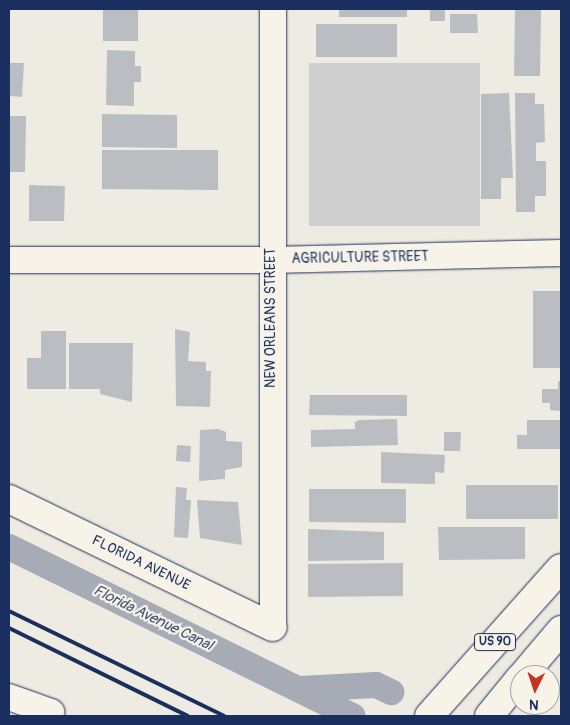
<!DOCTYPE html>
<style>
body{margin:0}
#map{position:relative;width:570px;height:725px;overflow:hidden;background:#eeebe2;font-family:Pangolin,sans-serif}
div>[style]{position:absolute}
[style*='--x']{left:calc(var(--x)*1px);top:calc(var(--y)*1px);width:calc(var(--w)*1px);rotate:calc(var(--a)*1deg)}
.green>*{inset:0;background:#cfcfcf}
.canal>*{height:26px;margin:-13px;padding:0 13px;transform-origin:13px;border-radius:13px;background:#a6abb5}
.building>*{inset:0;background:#babdc2}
.roads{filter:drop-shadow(0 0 1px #1b2f5e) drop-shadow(0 0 1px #1b2f5e)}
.minor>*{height:26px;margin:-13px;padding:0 13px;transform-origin:13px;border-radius:13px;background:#f7f3e8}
.tertiary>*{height:28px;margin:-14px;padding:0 14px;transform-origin:14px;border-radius:14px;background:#f7f3e8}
.primary>*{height:28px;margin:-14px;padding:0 14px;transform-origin:14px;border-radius:14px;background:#f7f3e8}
.rail>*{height:4px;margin:-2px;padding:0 2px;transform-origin:2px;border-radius:2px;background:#1b2f5e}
span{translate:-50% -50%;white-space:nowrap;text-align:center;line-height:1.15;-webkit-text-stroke:4.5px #f7f3e8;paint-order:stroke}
.shield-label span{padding:1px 4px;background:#f7f3e8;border:1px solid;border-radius:4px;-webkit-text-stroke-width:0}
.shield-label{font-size:12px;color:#1b2f5e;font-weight:700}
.street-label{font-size:14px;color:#1b2f5e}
.water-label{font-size:15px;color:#455478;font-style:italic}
.frame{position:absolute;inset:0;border:10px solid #1b2f5e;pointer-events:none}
.north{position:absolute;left:510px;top:665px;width:50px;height:50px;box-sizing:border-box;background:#f7f3e8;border:1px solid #9fa5b1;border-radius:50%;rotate:184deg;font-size:14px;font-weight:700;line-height:20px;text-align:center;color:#1b2f5e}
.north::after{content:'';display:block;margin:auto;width:18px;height:22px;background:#c8321e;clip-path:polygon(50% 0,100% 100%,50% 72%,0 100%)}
</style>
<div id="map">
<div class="green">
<div style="clip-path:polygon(309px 63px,480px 63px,480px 226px,309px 226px)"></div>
</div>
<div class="canal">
<div style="--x:9;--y:547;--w:383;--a:26.2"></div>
<div style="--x:300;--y:689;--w:76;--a:-3"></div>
<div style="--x:376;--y:685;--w:17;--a:25"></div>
</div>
<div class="building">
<div style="clip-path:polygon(103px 9px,138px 9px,138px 41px,103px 41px)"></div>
<div style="clip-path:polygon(339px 9px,407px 9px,407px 17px,339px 17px)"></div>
<div style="clip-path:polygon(430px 9px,445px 9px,445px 21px,430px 21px)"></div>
<div style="clip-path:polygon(515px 9px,541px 9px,540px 76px,514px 76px)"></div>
<div style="clip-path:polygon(450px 14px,477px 14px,478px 33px,450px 33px)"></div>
<div style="clip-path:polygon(316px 24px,397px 24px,397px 57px,316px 57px)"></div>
<div style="clip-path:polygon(107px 50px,135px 51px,135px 66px,141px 66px,141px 82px,134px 82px,134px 106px,106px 105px)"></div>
<div style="clip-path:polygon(9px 63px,24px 63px,22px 97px,9px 96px)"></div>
<div style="clip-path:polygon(509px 93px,513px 178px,501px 178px,501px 199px,481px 199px,481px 94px)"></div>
<div style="clip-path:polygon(515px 93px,535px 93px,535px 104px,544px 104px,545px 142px,536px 143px,536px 161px,546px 161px,546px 196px,535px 196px,535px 212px,516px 212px)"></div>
<div style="clip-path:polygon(102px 114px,177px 115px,177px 148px,102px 147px)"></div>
<div style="clip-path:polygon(9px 116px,26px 116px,25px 172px,9px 172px)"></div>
<div style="clip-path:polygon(102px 150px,218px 150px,218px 190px,102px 189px)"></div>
<div style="clip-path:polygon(29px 185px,65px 186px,64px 221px,29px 221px)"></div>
<div style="clip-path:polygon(533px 291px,561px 291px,561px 368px,533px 368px)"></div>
<div style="clip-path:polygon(175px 329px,190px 332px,188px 361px,206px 362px,206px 371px,211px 371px,210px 407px,176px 406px)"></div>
<div style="clip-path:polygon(41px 331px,66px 331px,66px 389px,27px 389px,27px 358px,41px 358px)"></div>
<div style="clip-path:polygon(69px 343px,133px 343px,132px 402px,100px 394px,100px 389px,69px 389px)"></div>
<div style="clip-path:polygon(558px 381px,561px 381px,561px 411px,550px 410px,550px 403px,542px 403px,542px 389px,558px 389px)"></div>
<div style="clip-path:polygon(310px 395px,407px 395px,407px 416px,309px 415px)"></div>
<div style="clip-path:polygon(397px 419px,398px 445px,311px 447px,311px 430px,355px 429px,355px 422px,359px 420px)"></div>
<div style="clip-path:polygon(527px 420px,561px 420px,561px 449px,517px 449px,517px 435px,527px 435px)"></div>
<div style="clip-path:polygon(218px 429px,226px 432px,226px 441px,242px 442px,242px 467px,225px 470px,225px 479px,199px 481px,200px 430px)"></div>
<div style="clip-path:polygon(444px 432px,461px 432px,460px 451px,444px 451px)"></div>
<div style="clip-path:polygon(177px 445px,191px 446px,190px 462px,176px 461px)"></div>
<div style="clip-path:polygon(381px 452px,445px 455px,444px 473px,435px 472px,435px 484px,381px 483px)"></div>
<div style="clip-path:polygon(466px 485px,558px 485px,558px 519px,466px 519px)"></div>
<div style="clip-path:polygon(176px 487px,187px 488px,186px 500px,191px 500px,188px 538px,174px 537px)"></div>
<div style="clip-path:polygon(309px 489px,406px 489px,406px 523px,309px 522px)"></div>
<div style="clip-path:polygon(197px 500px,238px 502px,242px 545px,200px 538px)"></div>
<div style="clip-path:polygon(438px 527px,525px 527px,525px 559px,439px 560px)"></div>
<div style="clip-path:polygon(308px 529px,384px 532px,384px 560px,308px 561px)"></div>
<div style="clip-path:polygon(403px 563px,403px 596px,308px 597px,308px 564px)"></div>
</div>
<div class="roads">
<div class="minor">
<div style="--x:273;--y:9;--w:618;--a:90"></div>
<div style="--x:9;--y:260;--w:262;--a:0"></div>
<div style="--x:271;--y:260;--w:290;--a:-1.4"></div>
<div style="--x:9;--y:697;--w:45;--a:19.7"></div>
</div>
<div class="tertiary">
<div style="--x:9;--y:499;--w:293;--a:25.9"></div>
</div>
<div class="primary">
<div style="--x:523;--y:675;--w:59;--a:-49.8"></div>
<div style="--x:429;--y:716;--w:198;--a:-48.3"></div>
<div style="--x:489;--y:716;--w:49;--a:-50.8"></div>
</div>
</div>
<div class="rail">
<div style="--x:9;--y:611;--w:239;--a:26"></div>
<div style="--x:9;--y:628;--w:199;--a:26.2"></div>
</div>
<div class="shield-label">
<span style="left:495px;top:642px">US 90</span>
</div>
<div class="street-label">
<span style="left:360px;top:258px;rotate:-1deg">AGRICULTURE STREET</span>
<span style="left:271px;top:318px;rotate:-90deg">NEW ORLEANS STREET</span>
<span style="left:141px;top:563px;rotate:26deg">FLORIDA AVENUE</span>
</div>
<div class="water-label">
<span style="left:153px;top:618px;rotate:26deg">Florida Avenue Canal</span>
</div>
<div class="frame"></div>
<div class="north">N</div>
</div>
